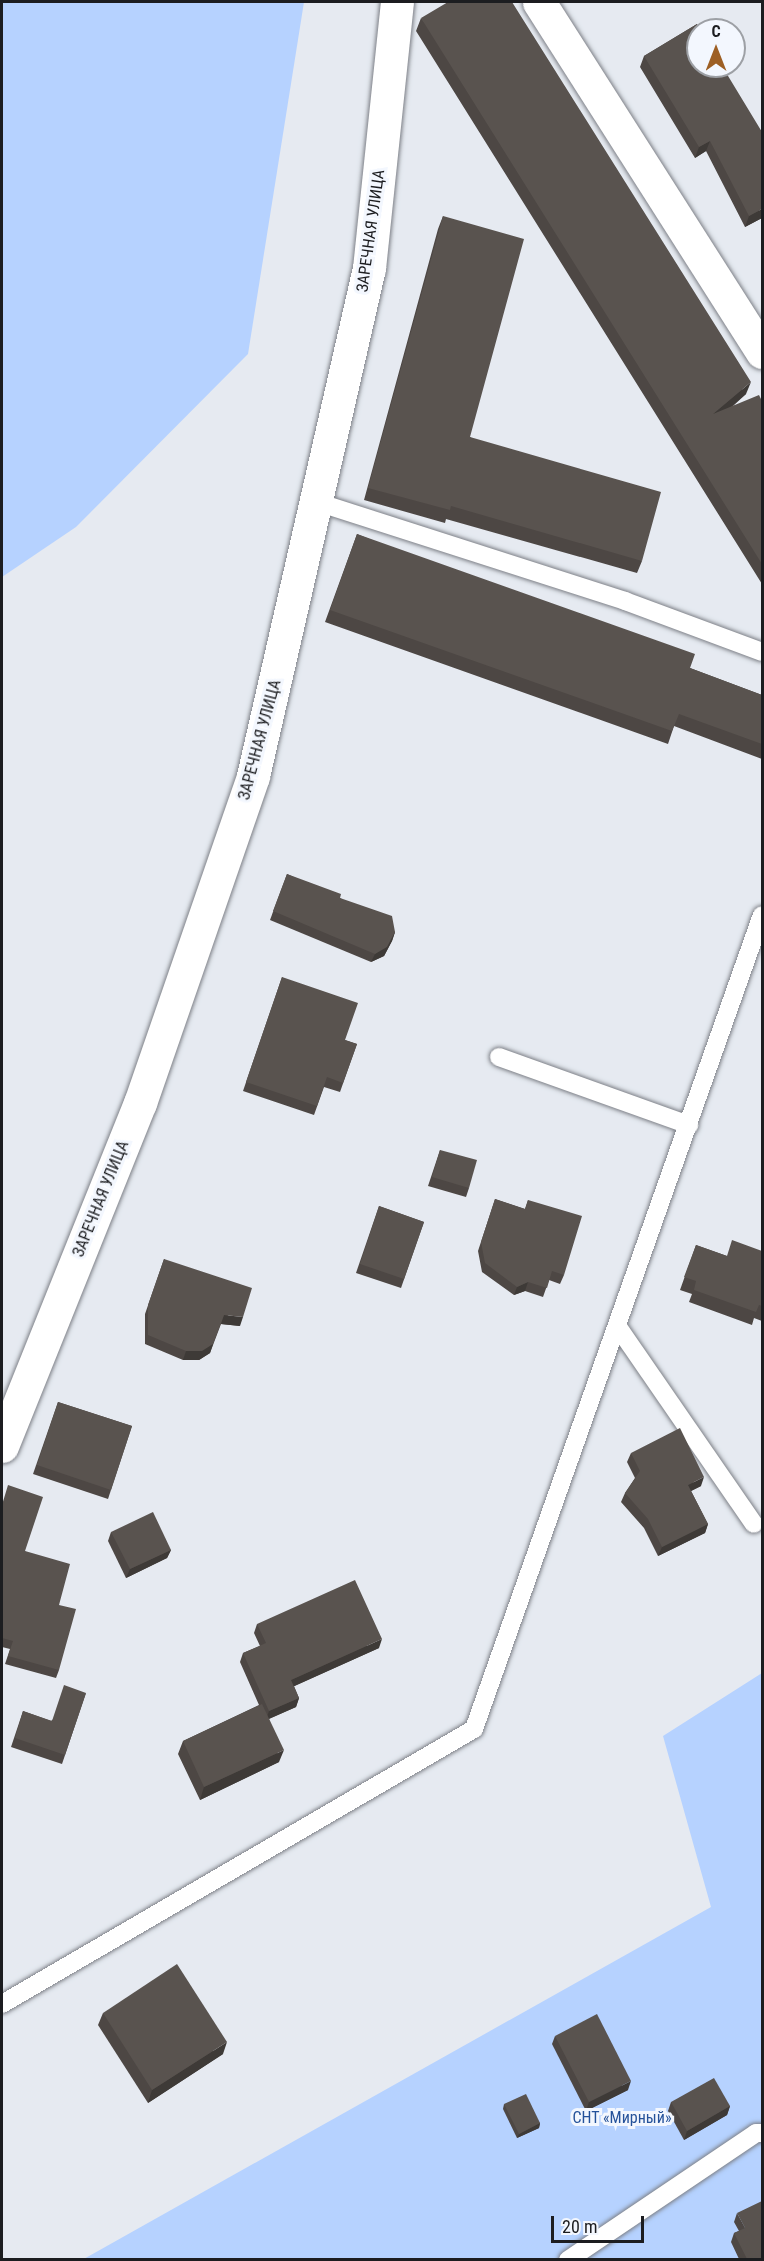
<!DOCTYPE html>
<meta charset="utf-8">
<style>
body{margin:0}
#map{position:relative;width:764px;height:2261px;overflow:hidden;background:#e6eaf1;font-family:"Roboto Condensed",sans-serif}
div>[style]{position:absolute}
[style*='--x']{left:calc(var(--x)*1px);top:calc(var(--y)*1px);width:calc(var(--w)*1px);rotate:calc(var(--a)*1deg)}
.green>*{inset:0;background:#b6d2ff}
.roads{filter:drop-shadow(0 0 2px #7d8087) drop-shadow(0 0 2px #7d8087)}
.lane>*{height:18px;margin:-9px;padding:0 9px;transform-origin:9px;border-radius:9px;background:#fff}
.street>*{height:33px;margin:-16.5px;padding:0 16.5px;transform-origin:16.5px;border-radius:16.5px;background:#fff}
.wall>*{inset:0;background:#4d4744}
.shaded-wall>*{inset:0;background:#3e3a37}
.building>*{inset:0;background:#59534f}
span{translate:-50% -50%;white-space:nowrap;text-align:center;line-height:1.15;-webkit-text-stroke:6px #f3f7fe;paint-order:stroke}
.street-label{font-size:16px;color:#1c1d20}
.park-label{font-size:16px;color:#25529a}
.frame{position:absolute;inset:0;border:3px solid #1c1d20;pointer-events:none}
.north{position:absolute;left:686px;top:18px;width:60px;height:60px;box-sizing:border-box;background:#f3f7fe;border:2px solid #9da0a5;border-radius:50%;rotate:0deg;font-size:16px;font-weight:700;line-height:24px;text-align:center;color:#1c1d20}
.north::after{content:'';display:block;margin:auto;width:21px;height:27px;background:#9d5f24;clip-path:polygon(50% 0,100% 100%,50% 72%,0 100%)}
.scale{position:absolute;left:551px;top:2216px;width:93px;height:27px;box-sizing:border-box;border:3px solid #1c1d20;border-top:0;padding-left:8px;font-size:18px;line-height:21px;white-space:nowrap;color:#1c1d20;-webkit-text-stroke:4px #f3f7fe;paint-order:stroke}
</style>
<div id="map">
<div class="green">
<div style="clip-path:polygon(2px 2px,304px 2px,248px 354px,76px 527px,2px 577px)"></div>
<div style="clip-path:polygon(762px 1673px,762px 2259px,82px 2260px,711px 1907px,663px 1736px)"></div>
</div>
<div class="roads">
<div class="lane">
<div style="--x:317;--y:502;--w:324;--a:17.8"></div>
<div style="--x:625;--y:601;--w:146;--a:20.4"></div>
<div style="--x:499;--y:1057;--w:202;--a:19.7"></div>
<div style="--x:618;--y:1327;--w:239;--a:55.4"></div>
<div style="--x:2;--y:2004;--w:546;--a:-30.23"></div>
<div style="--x:474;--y:1729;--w:863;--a:-70.52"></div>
<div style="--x:568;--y:2260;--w:227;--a:-34"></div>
<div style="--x:756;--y:2133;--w:6;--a:0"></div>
</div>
<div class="street">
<div style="--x:539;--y:2;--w:415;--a:57.5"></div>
<div style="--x:2;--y:1446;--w:370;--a:-68.1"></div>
<div style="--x:140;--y:1103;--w:346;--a:-70.9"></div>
<div style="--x:253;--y:776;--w:521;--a:-77.14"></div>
<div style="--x:369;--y:268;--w:267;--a:-84"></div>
</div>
</div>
<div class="wall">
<div style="clip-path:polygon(421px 18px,746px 394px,733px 406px,762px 401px,762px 584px,416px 31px)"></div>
<div style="clip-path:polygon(697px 24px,762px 218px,745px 227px,706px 151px,695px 158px,640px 67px,644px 56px)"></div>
<div style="clip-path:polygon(443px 216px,470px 437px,642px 561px,637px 573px,446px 519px,445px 523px,364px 500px,438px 229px)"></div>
<div style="clip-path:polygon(357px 534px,690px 668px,762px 695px,762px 759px,674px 726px,668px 744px,325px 622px)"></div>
<div style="clip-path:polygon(287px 874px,340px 898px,395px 932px,392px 941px,384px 956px,371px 962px,270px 920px)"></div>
<div style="clip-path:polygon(282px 977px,345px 1040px,357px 1044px,340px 1092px,324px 1087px,314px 1115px,243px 1091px)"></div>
<div style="clip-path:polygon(440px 1150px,469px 1188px,466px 1197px,428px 1186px)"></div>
<div style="clip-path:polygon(495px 1199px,525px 1209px,528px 1200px,564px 1275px,560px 1284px,549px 1280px,543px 1297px,525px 1291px,514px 1295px,482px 1272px,478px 1251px)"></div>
<div style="clip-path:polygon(379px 1206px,424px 1222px,401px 1288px,356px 1273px)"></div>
<div style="clip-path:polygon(696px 1245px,727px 1256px,762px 1251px,762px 1321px,754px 1318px,752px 1325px,689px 1302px,692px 1294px,680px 1290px)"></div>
<div style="clip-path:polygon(164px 1259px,240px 1326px,221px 1324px,210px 1353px,199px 1360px,183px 1360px,145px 1344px,145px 1314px)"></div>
<div style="clip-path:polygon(58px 1402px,132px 1426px,108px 1499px,33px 1474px)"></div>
<div style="clip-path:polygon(631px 1453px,701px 1486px,691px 1491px,708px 1524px,705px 1533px,658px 1556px,644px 1528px,621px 1502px,625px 1493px,635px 1478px,627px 1462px)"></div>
<div style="clip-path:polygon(2px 1505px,25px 1551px,59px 1605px,59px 1670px,56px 1678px,5px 1664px,10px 1649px,2px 1647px)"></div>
<div style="clip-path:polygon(111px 1532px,171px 1550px,167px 1558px,126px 1578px,108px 1541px)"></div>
<div style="clip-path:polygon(257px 1624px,379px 1648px,294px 1686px,299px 1698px,296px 1707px,269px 1719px,279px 1762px,200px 1800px,178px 1754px,183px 1741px,259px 1705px,240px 1662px,243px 1653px,260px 1646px,254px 1633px)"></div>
<div style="clip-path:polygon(86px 1693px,62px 1764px,11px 1747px,23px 1711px,51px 1721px)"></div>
<div style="clip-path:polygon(103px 2013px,223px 2054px,148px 2103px,98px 2025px)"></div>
<div style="clip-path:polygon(555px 2036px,628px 2090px,586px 2111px,552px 2044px)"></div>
<div style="clip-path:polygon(671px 2102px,730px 2106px,727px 2115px,684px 2140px,668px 2111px)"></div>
<div style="clip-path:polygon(504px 2104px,540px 2123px,539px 2128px,517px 2138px,503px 2109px)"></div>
<div style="clip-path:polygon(737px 2213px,762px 2259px,739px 2259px,731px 2242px,734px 2233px,739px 2231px,734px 2222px)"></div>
</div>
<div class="shaded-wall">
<div style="clip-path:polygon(710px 141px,706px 151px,695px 158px,699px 147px)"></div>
<div style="clip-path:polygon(762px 209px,762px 218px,745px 227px,749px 216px)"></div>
<div style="clip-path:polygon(751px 382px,746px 394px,708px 426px,713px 414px)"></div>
<div style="clip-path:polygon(395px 932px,392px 941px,384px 956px,371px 962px,375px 954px)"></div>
<div style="clip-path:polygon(528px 1282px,525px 1291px,514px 1295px,517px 1287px)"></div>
<div style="clip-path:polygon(224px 1315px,243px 1317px,240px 1326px,221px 1324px)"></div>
<div style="clip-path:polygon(213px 1344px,210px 1353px,199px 1360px,183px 1360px,186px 1351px)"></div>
<div style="clip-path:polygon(704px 1477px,701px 1486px,685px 1494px,688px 1485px)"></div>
<div style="clip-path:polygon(708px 1524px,705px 1533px,658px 1556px,662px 1547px)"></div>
<div style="clip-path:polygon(171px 1550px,167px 1558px,126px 1578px,130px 1569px)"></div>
<div style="clip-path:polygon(382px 1639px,379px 1648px,288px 1689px,291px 1680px)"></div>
<div style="clip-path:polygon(299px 1698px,296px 1707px,266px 1720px,269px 1711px)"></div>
<div style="clip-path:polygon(284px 1750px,279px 1762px,200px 1800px,204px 1787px)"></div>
<div style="clip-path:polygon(227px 2042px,223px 2054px,148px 2103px,152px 2090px)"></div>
<div style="clip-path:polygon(631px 2081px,628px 2090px,586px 2111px,589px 2102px)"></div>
<div style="clip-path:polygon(730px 2106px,727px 2115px,684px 2140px,687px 2131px)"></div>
<div style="clip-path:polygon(540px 2123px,539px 2128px,517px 2138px,519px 2134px)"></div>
</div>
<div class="building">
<div style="clip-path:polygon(448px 2px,512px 2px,751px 382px,713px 414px,759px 395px,762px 401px,762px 564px,421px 18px)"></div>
<div style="clip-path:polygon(697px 24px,700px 30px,698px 30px,698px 66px,722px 66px,762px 132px,762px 209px,749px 216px,710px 141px,699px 147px,644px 56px)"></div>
<div style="clip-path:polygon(443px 216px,524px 239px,470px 437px,661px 492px,642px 561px,451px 506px,450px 510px,368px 488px)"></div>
<div style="clip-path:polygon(357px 534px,695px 654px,690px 668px,762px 695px,762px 744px,679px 714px,672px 731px,330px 610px)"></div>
<div style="clip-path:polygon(287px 874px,341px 894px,340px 898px,392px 916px,395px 932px,387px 947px,375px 954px,273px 911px)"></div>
<div style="clip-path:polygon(282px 977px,358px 1003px,345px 1040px,357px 1044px,343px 1083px,327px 1077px,317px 1106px,246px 1082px)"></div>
<div style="clip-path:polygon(440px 1150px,477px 1160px,469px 1188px,432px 1177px)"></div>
<div style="clip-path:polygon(495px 1199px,525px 1209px,528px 1200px,582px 1216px,564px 1275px,552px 1271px,547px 1288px,528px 1282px,517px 1287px,485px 1263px,481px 1242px)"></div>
<div style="clip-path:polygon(379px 1206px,424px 1222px,404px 1279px,360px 1264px)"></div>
<div style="clip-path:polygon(732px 1240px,762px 1251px,762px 1306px,759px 1305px,756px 1312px,694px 1290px,696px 1281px,684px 1277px,696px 1245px,727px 1256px)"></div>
<div style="clip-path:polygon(164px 1259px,252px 1288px,243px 1317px,224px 1315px,213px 1344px,202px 1351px,186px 1351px,148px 1335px,148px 1305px)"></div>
<div style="clip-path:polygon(58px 1402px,132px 1426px,111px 1490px,37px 1465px)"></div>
<div style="clip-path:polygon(680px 1428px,704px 1477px,688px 1485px,708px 1524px,662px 1547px,648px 1519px,625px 1493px,640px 1471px,631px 1453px)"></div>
<div style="clip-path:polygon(8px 1485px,43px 1497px,25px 1551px,70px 1564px,59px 1605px,76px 1609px,59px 1670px,8px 1656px,13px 1641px,2px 1638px,2px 1505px)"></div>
<div style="clip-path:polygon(153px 1512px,171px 1550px,130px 1569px,111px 1532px)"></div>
<div style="clip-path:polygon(355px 1580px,382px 1639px,291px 1680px,299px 1698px,269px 1711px,243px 1653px,266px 1643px,257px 1624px)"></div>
<div style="clip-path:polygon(64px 1685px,86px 1693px,65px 1755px,15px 1738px,23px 1711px,52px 1721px)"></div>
<div style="clip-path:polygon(262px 1704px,284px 1750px,204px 1787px,183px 1741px)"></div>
<div style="clip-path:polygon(177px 1964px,227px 2042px,152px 2090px,103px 2013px)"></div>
<div style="clip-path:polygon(597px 2014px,631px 2081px,589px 2102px,555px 2036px)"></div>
<div style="clip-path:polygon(714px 2078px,730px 2106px,687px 2131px,671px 2102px)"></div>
<div style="clip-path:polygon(526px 2094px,540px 2123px,519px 2134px,504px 2104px)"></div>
<div style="clip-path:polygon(762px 2201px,762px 2259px,747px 2259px,734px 2233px,745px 2228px,737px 2213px)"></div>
</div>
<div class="street-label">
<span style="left:371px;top:231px;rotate:-82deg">ЗАРЕЧНАЯ УЛИЦА</span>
<span style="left:260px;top:740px;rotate:-75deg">ЗАРЕЧНАЯ УЛИЦА</span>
<span style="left:101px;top:1199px;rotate:-68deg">ЗАРЕЧНАЯ УЛИЦА</span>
</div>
<div class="park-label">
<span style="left:622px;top:2118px">СНТ «Мирный»</span>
</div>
<div class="frame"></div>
<div class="north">С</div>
<div class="scale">20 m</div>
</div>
